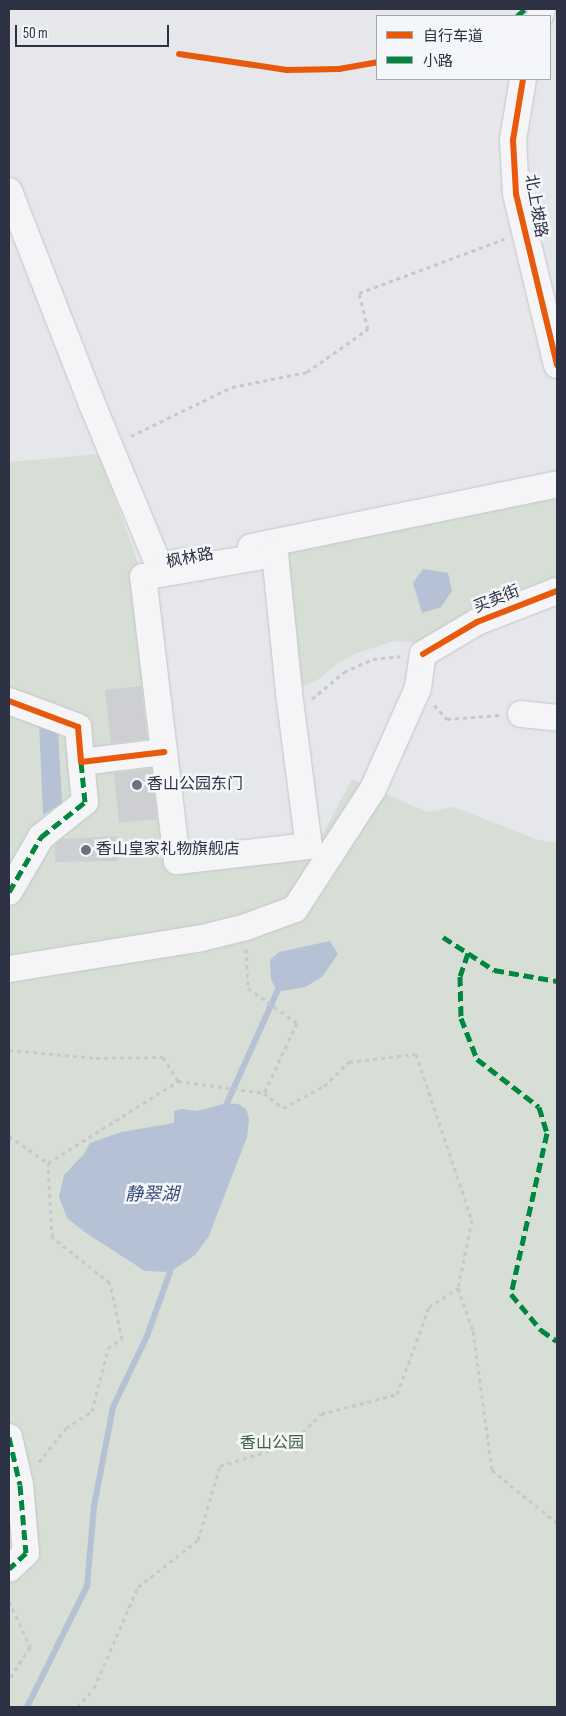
<!DOCTYPE html>
<meta charset="utf-8">
<style>
body{margin:0}
#map{position:relative;width:566px;height:1716px;overflow:hidden;background:#e6e7ea;font-family:"Sofia Sans Condensed","Noto Sans SC",sans-serif}
div>[style]{position:absolute}
[style*='--x']{left:calc(var(--x)*1px);top:calc(var(--y)*1px);width:calc(var(--w)*1px);rotate:calc(var(--a)*1deg)}
.green>*{inset:0;background:#d6ded6}
.water>*{inset:0;background:#b5c1d4}
.stream>*{height:6px;margin:-3px;padding:0 3px;transform-origin:3px;border-radius:3px;background:#b5c1d4}
.building>*{inset:0;background:#cecfd2}
.path>*{height:3px;margin-top:-1.5px;transform-origin:0;background:repeating-linear-gradient(90deg,#c7c8cc 0 4px,transparent 0 8px)}
.roads{filter:drop-shadow(0 0 1px #c4c5c8) drop-shadow(0 0 1px #c4c5c8)}
.minor>*{height:26px;margin:-13px;padding:0 13px;transform-origin:13px;border-radius:13px;background:#f5f5f7}
.quiet>*{height:5px;margin-top:-2.5px;transform-origin:0;background:repeating-linear-gradient(90deg,#00873e 0 10px,transparent 0 15px)}
.cycleway>*{height:6px;margin:-3px;padding:0 3px;transform-origin:3px;border-radius:3px;background:#e8590c}
.dots>*{width:14px;height:14px;translate:-50% -50%;box-sizing:border-box;border:2px solid #f4f6f9;border-radius:50%}
span{translate:-50% -50%;white-space:nowrap;text-align:center;line-height:1.15;-webkit-text-stroke:5px #f4f6f9;paint-order:stroke}
.street-label{font-size:16px;color:#2c3244}
.poi-label{font-size:16px;color:#2c3244}
.left{translate:0 -50%;text-align:left}
.park-label{font-size:16px;color:#3d6039}
.water-label{font-size:18px;color:#364d78;font-style:italic}
.frame{position:absolute;inset:0;border:10px solid #2c3244;pointer-events:none}
.legend{position:absolute;left:376px;top:15px;width:175px;height:65px;box-sizing:border-box;background:#f4f6f9;border:1px solid #a4a8b1;margin:0;padding:6px 9px;list-style:none;font-size:15px;color:#2c3244}
.legend li{display:flex;align-items:center;gap:10px;height:25px}
.legend b{width:25px;border:1px solid #a4a8b1}
.scale{position:absolute;left:15px;top:25px;width:154px;height:22px;box-sizing:border-box;border:2px solid #2c3244;border-top:0;padding-left:6px;font-size:15px;line-height:18px;white-space:nowrap;color:#2c3244;-webkit-text-stroke:4px #f4f6f9;paint-order:stroke}
</style>
<div id="map">
<div class="green">
<div style="clip-path:polygon(99px 454px,143px 577px,177px 861px,317px 845px,352px 779px,427px 812px,454px 807px,538px 840px,557px 843px,557px 1707px,9px 1707px,9px 462px)"></div>
<div style="clip-path:polygon(547px 496px,557px 500px,557px 583px,420px 643px,394px 641px,357px 653px,337px 664px,319px 679px,289px 693px,275px 554px)"></div>
</div>
<div class="water">
<div style="clip-path:polygon(423px 569px,448px 573px,452px 591px,441px 607px,422px 613px,413px 583px)"></div>
<div style="clip-path:polygon(39px 720px,58px 730px,62px 803px,43px 815px)"></div>
<div style="clip-path:polygon(330px 941px,338px 954px,322px 977px,305px 987px,277px 992px,271px 979px,270px 960px,279px 952px)"></div>
<div style="clip-path:polygon(227px 1103px,238px 1104px,246px 1109px,249px 1119px,247px 1137px,209px 1236px,195px 1255px,170px 1272px,145px 1271px,86px 1233px,67px 1218px,59px 1197px,64px 1175px,84px 1154px,90px 1143px,121px 1132px,174px 1123px,174px 1111px,182px 1109px,197px 1111px)"></div>
</div>
<div class="stream">
<div style="--x:227;--y:1103;--w:122;--a:-65.8"></div>
<div style="--x:27;--y:1707;--w:135;--a:-63.6"></div>
<div style="--x:87;--y:1586;--w:80;--a:-85"></div>
<div style="--x:94;--y:1506;--w:101;--a:-79.1"></div>
<div style="--x:113;--y:1407;--w:79;--a:-64.4"></div>
<div style="--x:147;--y:1336;--w:68;--a:-70.2"></div>
</div>
<div class="building">
<div style="clip-path:polygon(141px 686px,147px 739px,111px 743px,105px 690px)"></div>
<div style="clip-path:polygon(151px 769px,157px 819px,119px 823px,114px 773px)"></div>
<div style="clip-path:polygon(118px 836px,118px 861px,55px 862px,55px 845px,62px 839px)"></div>
</div>
<div class="path">
<div style="--x:131;--y:436;--w:112;--a:-25.9"></div>
<div style="--x:232;--y:387;--w:76;--a:-11.3"></div>
<div style="--x:307;--y:372;--w:75;--a:-35.2"></div>
<div style="--x:368;--y:329;--w:37;--a:-104"></div>
<div style="--x:359;--y:293;--w:155;--a:-20.4"></div>
<div style="--x:312;--y:699;--w:42;--a:-40.2"></div>
<div style="--x:344;--y:672;--w:32;--a:-24"></div>
<div style="--x:373;--y:659;--w:27;--a:-6"></div>
<div style="--x:434;--y:705;--w:19;--a:47"></div>
<div style="--x:447;--y:719;--w:53;--a:-4.3"></div>
<div style="--x:246;--y:949;--w:39;--a:87"></div>
<div style="--x:248;--y:988;--w:60;--a:35.5"></div>
<div style="--x:297;--y:1023;--w:77;--a:115.2"></div>
<div style="--x:9;--y:1050;--w:87;--a:5.3"></div>
<div style="--x:96;--y:1058;--w:67;--a:-0.9"></div>
<div style="--x:163;--y:1057;--w:28;--a:58"></div>
<div style="--x:9;--y:1136;--w:47;--a:34.7"></div>
<div style="--x:48;--y:1163;--w:154;--a:-32.2"></div>
<div style="--x:178;--y:1081;--w:87;--a:7.9"></div>
<div style="--x:264;--y:1093;--w:24;--a:38"></div>
<div style="--x:283;--y:1108;--w:47;--a:-28.2"></div>
<div style="--x:324;--y:1086;--w:35;--a:-44"></div>
<div style="--x:349;--y:1062;--w:67;--a:-6.8"></div>
<div style="--x:416;--y:1054;--w:175;--a:71.4"></div>
<div style="--x:472;--y:1220;--w:69;--a:101.6"></div>
<div style="--x:458;--y:1288;--w:46;--a:70.8"></div>
<div style="--x:473;--y:1331;--w:140;--a:82.2"></div>
<div style="--x:492;--y:1470;--w:84;--a:39.2"></div>
<div style="--x:39;--y:1462;--w:43;--a:-51.5"></div>
<div style="--x:66;--y:1428;--w:31;--a:-33"></div>
<div style="--x:92;--y:1411;--w:65;--a:-75.7"></div>
<div style="--x:108;--y:1348;--w:17;--a:-33"></div>
<div style="--x:122;--y:1339;--w:57;--a:-102.1"></div>
<div style="--x:110;--y:1283;--w:74;--a:-141.6"></div>
<div style="--x:52;--y:1237;--w:74;--a:-93.1"></div>
<div style="--x:9;--y:1601;--w:51;--a:65.5"></div>
<div style="--x:30;--y:1647;--w:38;--a:123"></div>
<div style="--x:77;--y:1707;--w:25;--a:-48"></div>
<div style="--x:94;--y:1688;--w:110;--a:-66.5"></div>
<div style="--x:138;--y:1587;--w:76;--a:-38.1"></div>
<div style="--x:198;--y:1540;--w:77;--a:-73.4"></div>
<div style="--x:220;--y:1466;--w:74;--a:-17.2"></div>
<div style="--x:291;--y:1444;--w:42;--a:-45"></div>
<div style="--x:321;--y:1414;--w:79;--a:-14.7"></div>
<div style="--x:397;--y:1394;--w:93;--a:-69.8"></div>
<div style="--x:429;--y:1307;--w:35;--a:-33"></div>
</div>
<div class="roads">
<div class="minor">
<div style="--x:540;--y:16;--w:7;--a:-74"></div>
<div style="--x:523;--y:79;--w:62;--a:99.3"></div>
<div style="--x:513;--y:140;--w:54;--a:86.8"></div>
<div style="--x:516;--y:194;--w:176;--a:76.5"></div>
<div style="--x:9;--y:191;--w:229;--a:68.7"></div>
<div style="--x:92;--y:404;--w:175;--a:67.5"></div>
<div style="--x:159;--y:566;--w:25;--a:-11"></div>
<div style="--x:251;--y:547;--w:312;--a:-11.6"></div>
<div style="--x:275;--y:554;--w:140;--a:84.2"></div>
<div style="--x:289;--y:693;--w:154;--a:82.6"></div>
<div style="--x:309;--y:846;--w:133;--a:173.5"></div>
<div style="--x:177;--y:861;--w:286;--a:-96.8"></div>
<div style="--x:143;--y:577;--w:134;--a:-9.9"></div>
<div style="--x:9;--y:701;--w:74;--a:20.6"></div>
<div style="--x:78;--y:727;--w:35;--a:85"></div>
<div style="--x:81;--y:762;--w:84;--a:-6.9"></div>
<div style="--x:521;--y:714;--w:36;--a:6"></div>
<div style="--x:9;--y:892;--w:64;--a:-59.8"></div>
<div style="--x:41;--y:837;--w:56;--a:-38.5"></div>
<div style="--x:85;--y:802;--w:40;--a:-95.7"></div>
<div style="--x:9;--y:969;--w:195;--a:-9.1"></div>
<div style="--x:202;--y:938;--w:45;--a:-14"></div>
<div style="--x:246;--y:927;--w:52;--a:-20.2"></div>
<div style="--x:295;--y:909;--w:143;--a:-57"></div>
<div style="--x:373;--y:789;--w:111;--a:-66"></div>
<div style="--x:418;--y:688;--w:34;--a:-82"></div>
<div style="--x:423;--y:654;--w:63;--a:-30.7"></div>
<div style="--x:477;--y:622;--w:86;--a:-21.2"></div>
<div style="--x:9;--y:1437;--w:49;--a:77.1"></div>
<div style="--x:20;--y:1485;--w:68;--a:85"></div>
<div style="--x:26;--y:1553;--w:23;--a:137"></div>
</div>
</div>
<div class="quiet">
<div style="--x:517;--y:16;--w:11;--a:-41"></div>
<div style="--x:9;--y:892;--w:64;--a:-59.8"></div>
<div style="--x:41;--y:837;--w:56;--a:-38.5"></div>
<div style="--x:85;--y:802;--w:40;--a:-95.7"></div>
<div style="--x:443;--y:937;--w:61;--a:32.9"></div>
<div style="--x:494;--y:970;--w:64;--a:9.9"></div>
<div style="--x:468;--y:953;--w:24;--a:109"></div>
<div style="--x:460;--y:976;--w:42;--a:88.6"></div>
<div style="--x:461;--y:1018;--w:44;--a:68.7"></div>
<div style="--x:477;--y:1059;--w:78;--a:37.7"></div>
<div style="--x:539;--y:1107;--w:27;--a:73"></div>
<div style="--x:547;--y:1133;--w:165;--a:102.6"></div>
<div style="--x:511;--y:1294;--w:47;--a:50.2"></div>
<div style="--x:541;--y:1330;--w:19;--a:35"></div>
<div style="--x:9;--y:1437;--w:49;--a:77.1"></div>
<div style="--x:20;--y:1485;--w:68;--a:85"></div>
<div style="--x:26;--y:1553;--w:23;--a:137"></div>
</div>
<div class="cycleway">
<div style="--x:179;--y:54;--w:109;--a:8.4"></div>
<div style="--x:287;--y:70;--w:52;--a:-1.1"></div>
<div style="--x:339;--y:69;--w:39;--a:-10"></div>
<div style="--x:523;--y:79;--w:62;--a:99.3"></div>
<div style="--x:513;--y:140;--w:54;--a:86.8"></div>
<div style="--x:516;--y:194;--w:176;--a:76.5"></div>
<div style="--x:423;--y:654;--w:63;--a:-30.7"></div>
<div style="--x:477;--y:622;--w:86;--a:-21.2"></div>
<div style="--x:9;--y:701;--w:74;--a:20.6"></div>
<div style="--x:78;--y:727;--w:35;--a:85"></div>
<div style="--x:81;--y:762;--w:84;--a:-6.9"></div>
</div>
<div class="dots">
<div style="left:137px;top:785px;background:#6d717e"></div>
<div style="left:86px;top:850px;background:#6d717e"></div>
</div>
<div class="street-label">
<span style="left:535px;top:206px;rotate:80deg">北上坡路</span>
<span style="left:190px;top:559px;rotate:-11deg">枫林路</span>
<span style="left:497px;top:600px;rotate:-22deg">买卖街</span>
</div>
<div class="poi-label">
<span class="left" style="left:147px;top:785px">香山公园东门</span>
<span class="left" style="left:96px;top:850px">香山皇家礼物旗舰店</span>
</div>
<div class="park-label">
<span style="left:272px;top:1444px">香山公园</span>
</div>
<div class="water-label">
<span style="left:152px;top:1195px">静翠湖</span>
</div>
<div class="frame"></div>
<ul class="legend">
<li><b style="height:6px;background:#e8590c"></b>自行车道</li>
<li><b style="height:6px;background:#00873e"></b>小路</li>
</ul>
<div class="scale">50 m</div>
</div>
